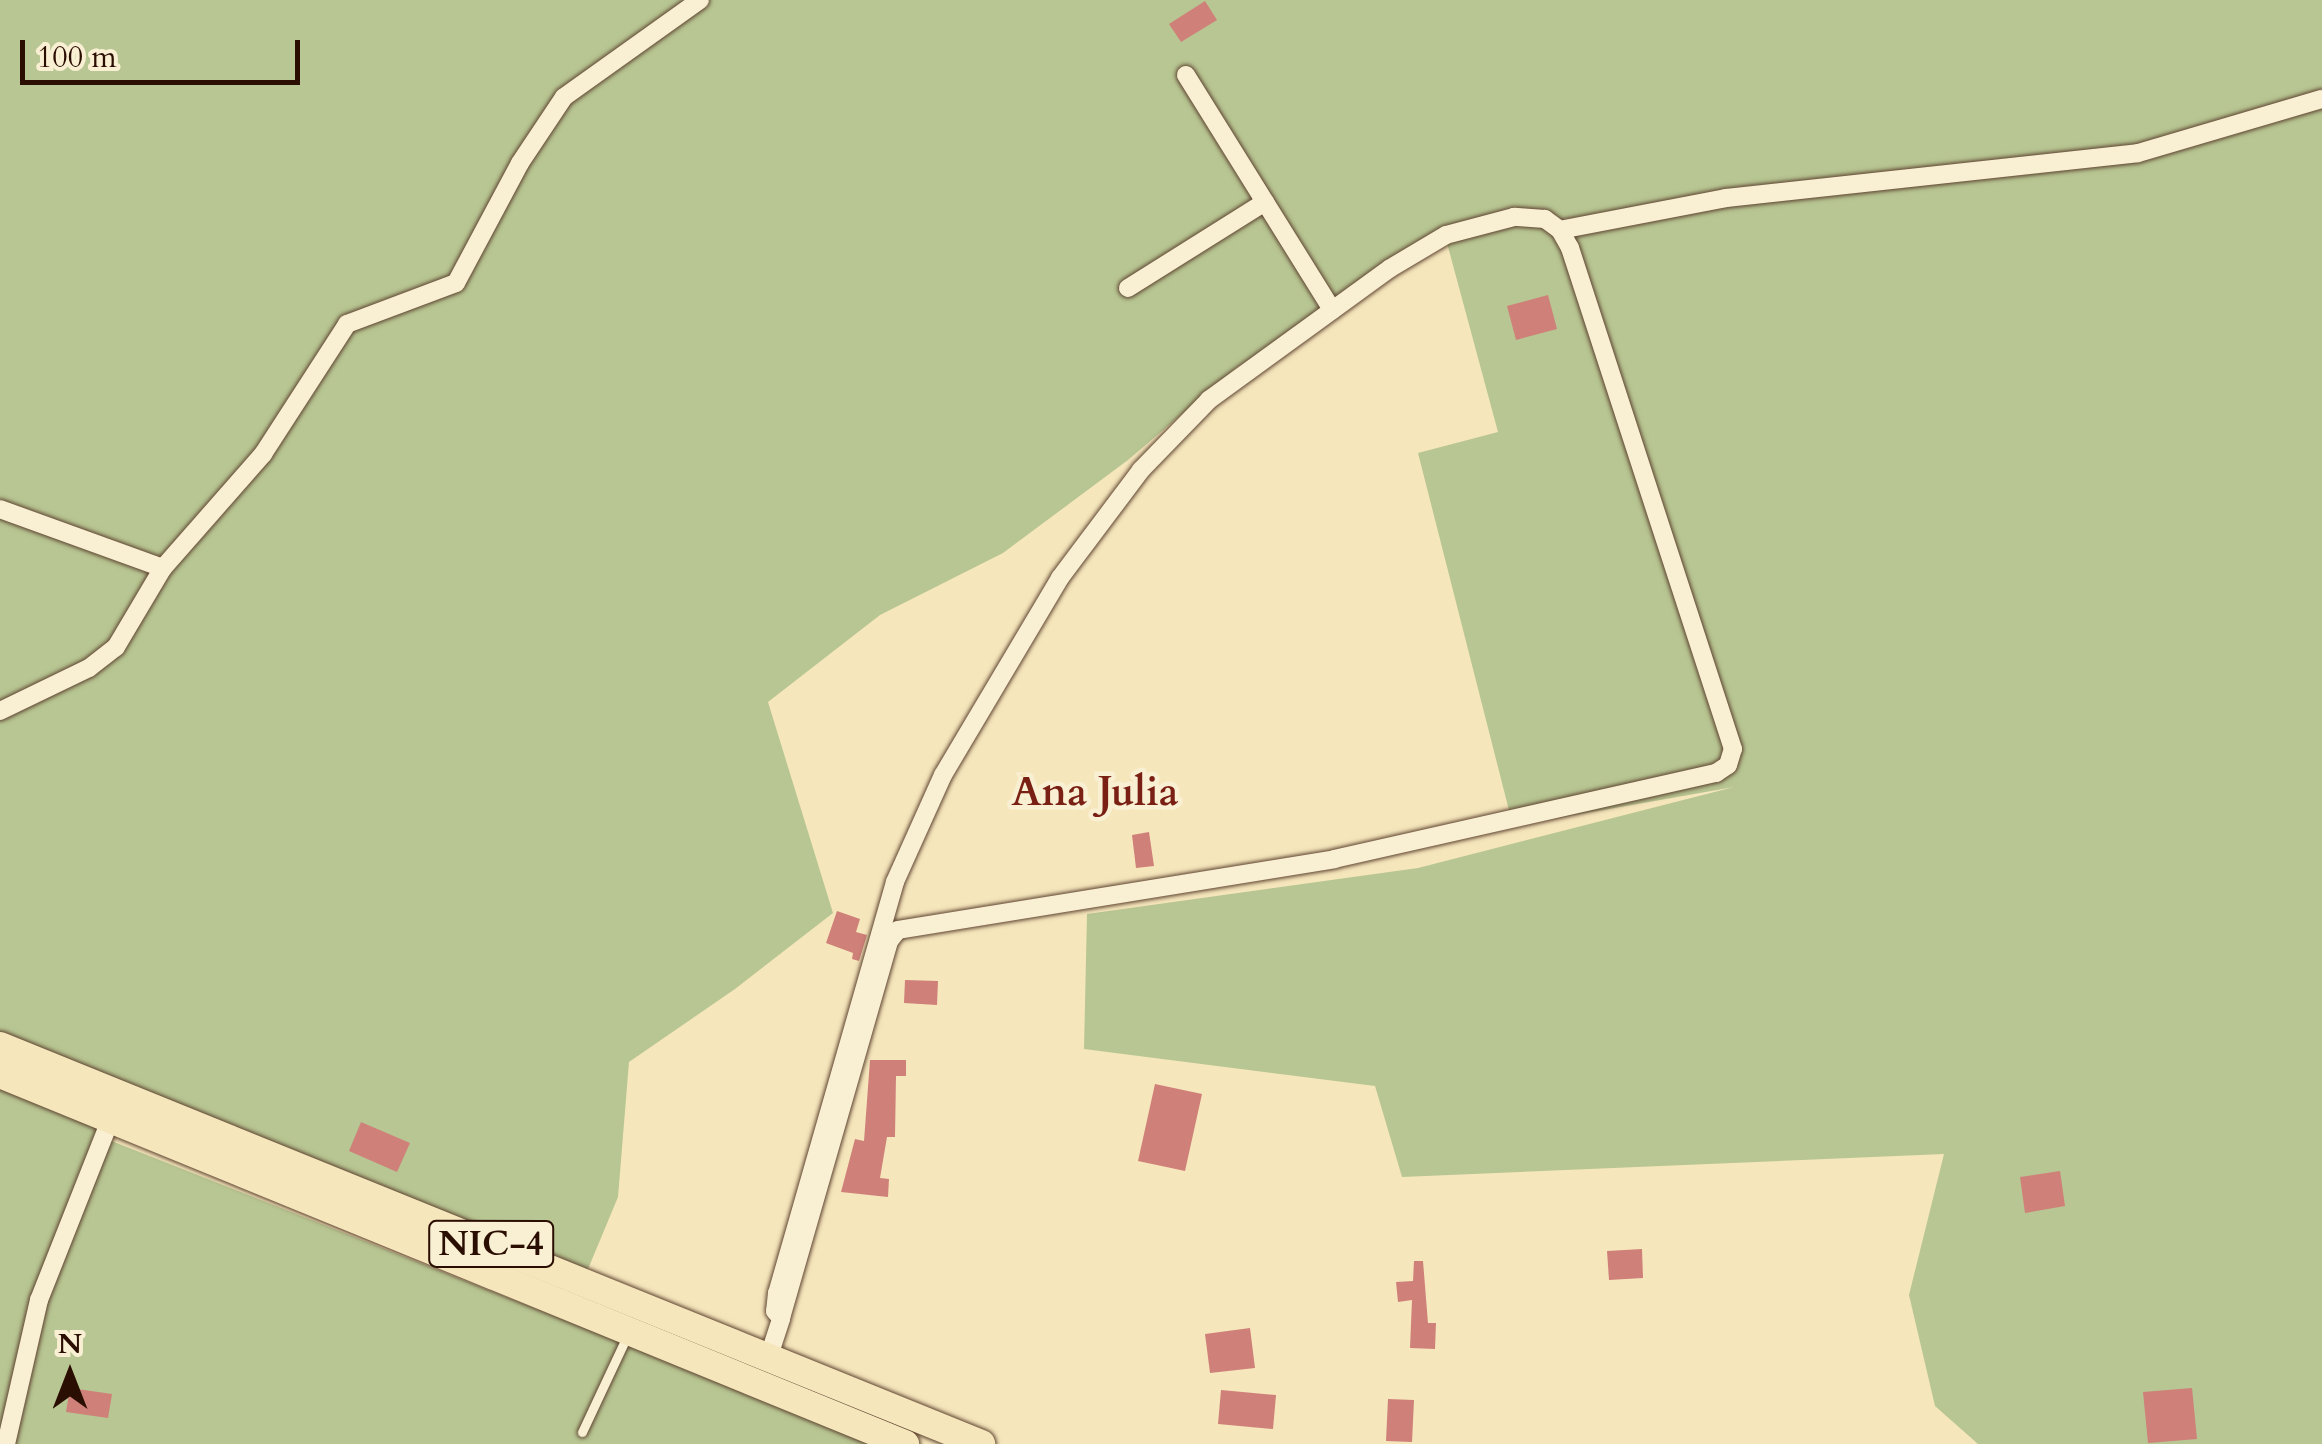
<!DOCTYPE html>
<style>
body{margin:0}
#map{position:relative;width:2322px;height:1444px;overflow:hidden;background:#f6e6bc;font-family:Cardo,serif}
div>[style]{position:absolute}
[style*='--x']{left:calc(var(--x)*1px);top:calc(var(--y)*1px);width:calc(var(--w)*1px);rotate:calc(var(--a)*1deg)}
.green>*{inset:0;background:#b8c693}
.building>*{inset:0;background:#cf8079}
.roads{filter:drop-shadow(0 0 2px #5e4430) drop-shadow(0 0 2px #5e4430)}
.service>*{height:9px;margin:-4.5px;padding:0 4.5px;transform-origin:4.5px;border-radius:4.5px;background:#f9efd3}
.minor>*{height:18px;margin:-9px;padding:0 9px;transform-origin:9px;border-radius:9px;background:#f9efd3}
.trunk>*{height:28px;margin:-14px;padding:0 14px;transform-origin:14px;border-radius:14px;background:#f6e6bc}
span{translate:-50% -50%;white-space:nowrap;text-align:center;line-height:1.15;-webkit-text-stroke:9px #f9efd3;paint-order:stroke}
.shield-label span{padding:2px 8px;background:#f9efd3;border:2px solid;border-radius:8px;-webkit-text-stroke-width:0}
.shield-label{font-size:35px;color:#2b0e02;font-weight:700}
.neighbourhood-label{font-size:40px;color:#7a1f14;font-weight:700}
.north{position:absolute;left:20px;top:1324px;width:100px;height:100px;-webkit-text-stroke:8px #f9efd3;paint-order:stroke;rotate:0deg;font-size:28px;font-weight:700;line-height:40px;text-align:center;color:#2b0e02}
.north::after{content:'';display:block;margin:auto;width:35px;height:45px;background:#2b0e02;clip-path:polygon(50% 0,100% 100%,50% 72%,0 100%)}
.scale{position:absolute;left:20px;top:40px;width:280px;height:45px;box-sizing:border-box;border:5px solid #2b0e02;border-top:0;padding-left:12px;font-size:30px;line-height:35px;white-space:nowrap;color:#2b0e02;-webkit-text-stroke:8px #f9efd3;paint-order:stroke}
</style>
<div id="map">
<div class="green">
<div style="clip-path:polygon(0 0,2322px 0,2322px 1444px,1978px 1444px,1935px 1406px,1909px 1295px,1944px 1154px,1402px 1177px,1375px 1086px,1084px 1049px,1087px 914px,1418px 868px,1734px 787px,1513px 826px,1418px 453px,1498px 432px,1447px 243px,1237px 367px,1128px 460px,1003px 553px,880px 615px,768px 702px,833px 913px,735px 989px,629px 1062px,618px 1197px,583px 1281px,0 1046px)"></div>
<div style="clip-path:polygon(0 1074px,110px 1121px,104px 1138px,878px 1444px,0 1444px)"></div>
</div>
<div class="building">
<div style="clip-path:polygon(1205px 1px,1217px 20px,1181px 42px,1169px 24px)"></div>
<div style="clip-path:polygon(1548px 295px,1557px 329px,1516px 340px,1507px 306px)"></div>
<div style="clip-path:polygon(1149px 832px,1154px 866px,1136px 868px,1132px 835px)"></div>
<div style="clip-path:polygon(837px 911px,860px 919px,856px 932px,867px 935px,859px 961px,852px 959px,853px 953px,826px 943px)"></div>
<div style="clip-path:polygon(905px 980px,938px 981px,937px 1005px,904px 1003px)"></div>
<div style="clip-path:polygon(870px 1060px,906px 1060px,906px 1076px,896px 1076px,895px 1137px,887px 1137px,880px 1178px,889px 1179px,888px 1197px,841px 1192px,855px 1139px,864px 1141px)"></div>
<div style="clip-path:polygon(1155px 1084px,1202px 1094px,1185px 1171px,1138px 1161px)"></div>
<div style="clip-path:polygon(361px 1122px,410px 1143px,397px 1172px,349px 1151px)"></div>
<div style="clip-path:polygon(2060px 1171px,2065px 1206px,2025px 1213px,2020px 1177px)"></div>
<div style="clip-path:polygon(1642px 1249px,1643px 1278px,1609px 1280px,1607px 1251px)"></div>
<div style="clip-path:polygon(1414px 1261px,1423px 1261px,1428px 1323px,1436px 1323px,1435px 1349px,1410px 1348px,1412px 1300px,1398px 1302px,1396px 1282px,1413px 1281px)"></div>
<div style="clip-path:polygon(1250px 1328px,1255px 1368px,1210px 1373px,1205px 1334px)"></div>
<div style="clip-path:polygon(70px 1388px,112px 1394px,108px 1418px,66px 1412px)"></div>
<div style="clip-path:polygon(2192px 1388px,2197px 1439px,2148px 1443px,2143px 1392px)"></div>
<div style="clip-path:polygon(1221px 1390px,1276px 1395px,1273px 1429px,1218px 1424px)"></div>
<div style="clip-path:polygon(1388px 1399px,1414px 1400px,1412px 1442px,1386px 1441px)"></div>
</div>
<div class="roads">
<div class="service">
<div style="--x:582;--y:1432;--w:108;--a:-64.9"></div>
</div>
<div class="minor">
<div style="--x:1186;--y:75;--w:277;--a:58.1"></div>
<div style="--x:1560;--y:230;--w:169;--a:-10.9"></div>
<div style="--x:1726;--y:198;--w:414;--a:-6.2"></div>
<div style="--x:2138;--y:153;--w:192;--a:-16.4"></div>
<div style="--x:1128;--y:288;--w:162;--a:-32.1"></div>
<div style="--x:0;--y:509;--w:173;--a:19.9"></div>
<div style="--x:0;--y:711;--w:99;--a:-25.8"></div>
<div style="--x:89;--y:668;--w:34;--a:-38"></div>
<div style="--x:116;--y:647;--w:92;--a:-59.3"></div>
<div style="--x:163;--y:568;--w:152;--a:-48.7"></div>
<div style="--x:263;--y:454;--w:155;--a:-57.1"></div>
<div style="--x:347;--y:324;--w:116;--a:-20.6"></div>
<div style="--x:456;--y:283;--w:136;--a:-61.9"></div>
<div style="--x:520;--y:163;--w:79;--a:-56.3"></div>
<div style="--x:564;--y:97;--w:167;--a:-35.5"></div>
<div style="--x:769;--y:1356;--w:40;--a:-72"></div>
<div style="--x:781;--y:1318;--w:392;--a:-74"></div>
<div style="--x:889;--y:941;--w:14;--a:-51"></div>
<div style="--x:898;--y:930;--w:442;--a:-9.2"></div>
<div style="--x:1334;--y:859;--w:392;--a:-12.7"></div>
<div style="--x:1716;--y:773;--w:14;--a:-34"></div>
<div style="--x:1728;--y:765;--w:17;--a:-73"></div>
<div style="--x:1733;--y:749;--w:527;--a:-108.02"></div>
<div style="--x:1570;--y:248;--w:21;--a:-119"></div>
<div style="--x:1560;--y:230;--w:19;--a:-144"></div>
<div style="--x:1545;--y:219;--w:31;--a:-176"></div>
<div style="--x:1514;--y:217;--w:70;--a:165.2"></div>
<div style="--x:1446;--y:235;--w:66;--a:149.2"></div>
<div style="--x:1389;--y:269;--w:223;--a:144"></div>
<div style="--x:1209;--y:400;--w:98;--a:134.2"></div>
<div style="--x:1141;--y:470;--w:135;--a:126.9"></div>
<div style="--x:1060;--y:578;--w:229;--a:120.7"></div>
<div style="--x:943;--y:775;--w:117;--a:114.2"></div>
<div style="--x:895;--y:882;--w:428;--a:106"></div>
<div style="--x:777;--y:1293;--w:18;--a:96"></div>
<div style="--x:775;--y:1311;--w:9;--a:49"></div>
<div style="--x:6;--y:1444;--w:148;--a:-77.1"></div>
<div style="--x:39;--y:1300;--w:193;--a:-68.4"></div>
</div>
<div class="trunk">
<div style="--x:0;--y:1046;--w:1059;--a:22.08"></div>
<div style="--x:0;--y:1074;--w:978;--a:22.24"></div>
</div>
</div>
<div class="shield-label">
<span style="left:491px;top:1244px">NIC-4</span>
</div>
<div class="neighbourhood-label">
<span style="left:1095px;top:793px">Ana Julia</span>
</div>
<div class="north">N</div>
<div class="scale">100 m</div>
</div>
